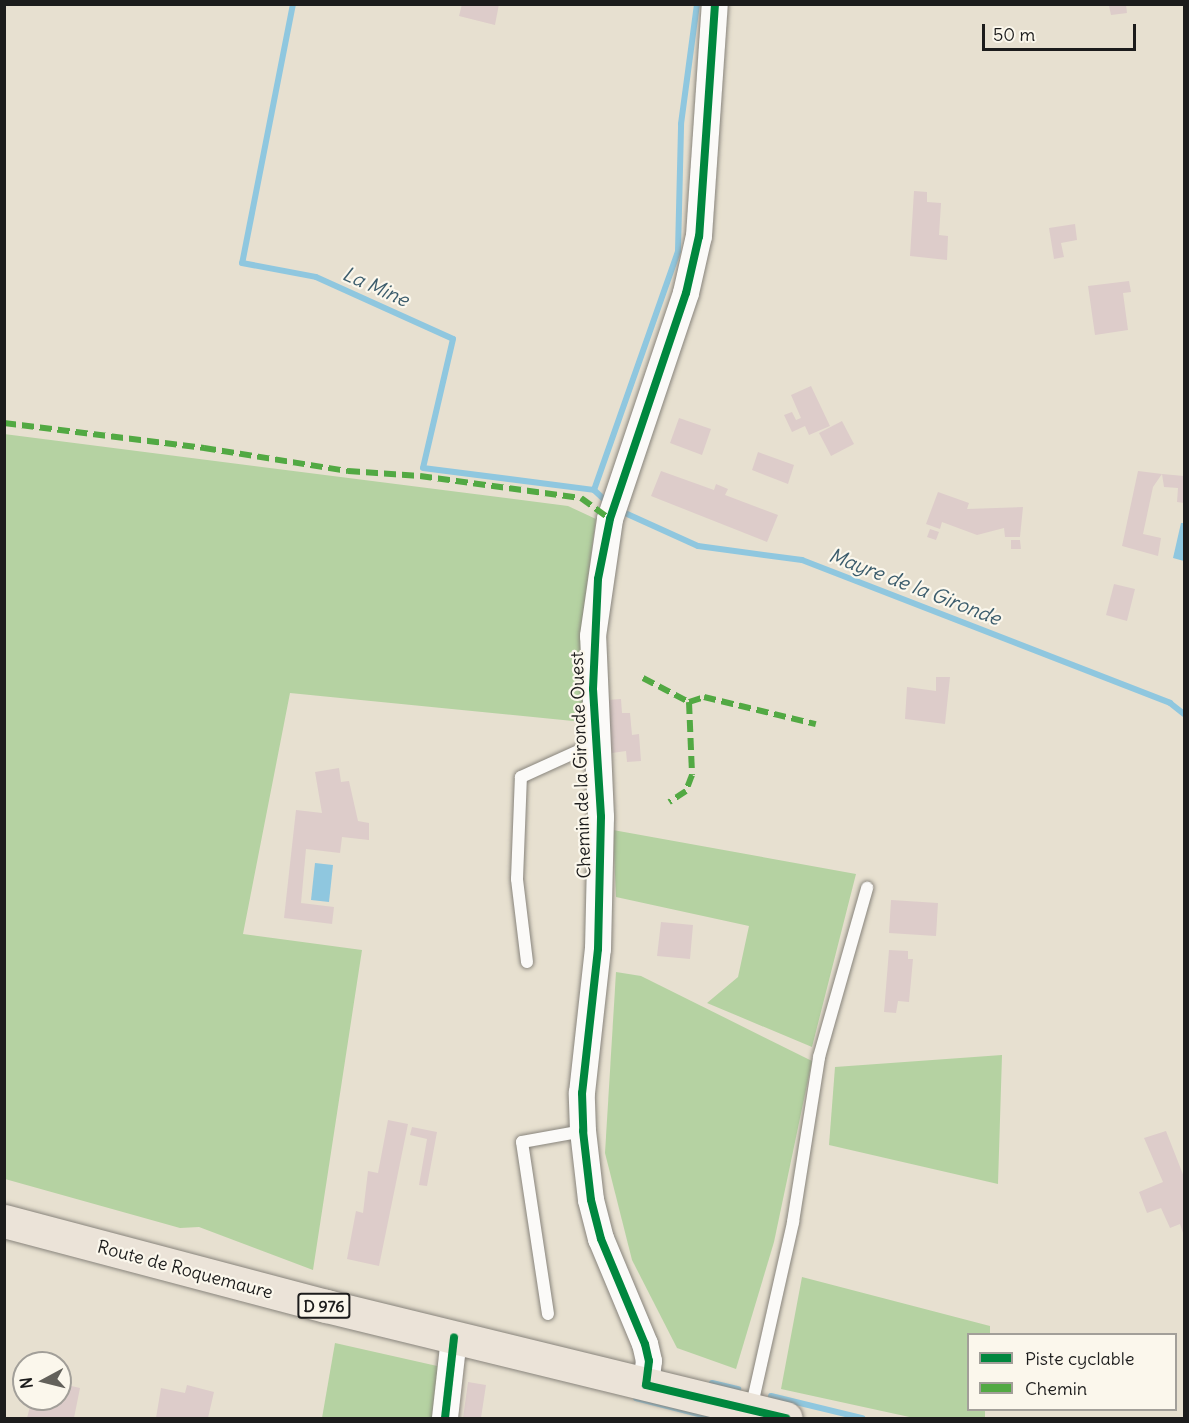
<!DOCTYPE html>
<style>
body{margin:0}
#map{position:relative;width:1189px;height:1423px;overflow:hidden;background:#e7e0d0;font-family:Delius,sans-serif}
div>[style]{position:absolute}
[style*='--x']{left:calc(var(--x)*1px);top:calc(var(--y)*1px);width:calc(var(--w)*1px);rotate:calc(var(--a)*1deg)}
.green>*{inset:0;background:#b5d2a2}
.water>*{inset:0;background:#8fc7df}
.stream>*{height:6px;margin:-3px;padding:0 3px;transform-origin:3px;border-radius:3px;background:#8fc7df}
.building>*{inset:0;background:#ddccca}
.roads{filter:drop-shadow(0 0 2px #88847c) drop-shadow(0 0 2px #88847c)}
.service>*{height:12px;margin:-6px;padding:0 6px;transform-origin:6px;border-radius:6px;background:#fbfaf8}
.minor>*{height:26px;margin:-13px;padding:0 13px;transform-origin:13px;border-radius:13px;background:#fbfaf8}
.primary>*{height:33px;margin:-16.5px;padding:0 16.5px;transform-origin:16.5px;border-radius:16.5px;background:#ebe3d8}
.quiet>*{height:6px;margin-top:-3px;transform-origin:0;background:repeating-linear-gradient(90deg,#52a943 0 12px,transparent 0 18px)}
.cycleway>*{height:8px;margin:-4px;padding:0 4px;transform-origin:4px;border-radius:4px;background:#00873e}
span{translate:-50% -50%;white-space:nowrap;text-align:center;line-height:1.15;-webkit-text-stroke:4.5px #fbf7ec;paint-order:stroke}
.shield-label span{padding:2px 4px;background:#fbf7ec;border:2px solid;border-radius:4px;-webkit-text-stroke-width:0}
.shield-label{font-size:16px;color:#1c1c1c;font-weight:700}
.street-label{font-size:18px;color:#1c1c1c}
.water-label{font-size:20px;color:#3b5c6c;font-style:italic}
.frame{position:absolute;inset:0;border:6px solid #1c1c1c;pointer-events:none}
.legend{position:absolute;left:967px;top:1333px;width:210px;height:78px;box-sizing:border-box;background:#fbf7ec;border:2px solid #a29f99;margin:0;padding:8px 10px;list-style:none;font-size:18px;color:#1c1c1c}
.legend li{display:flex;align-items:center;gap:12px;height:30px}
.legend b{width:30px;border:2px solid #a29f99}
.north{position:absolute;left:12px;top:1351px;width:60px;height:60px;box-sizing:border-box;background:#fbf7ec;border:2px solid #a29f99;border-radius:50%;rotate:263deg;font-size:16px;font-weight:700;line-height:24px;text-align:center;color:#1c1c1c}
.north::after{content:'';display:block;margin:auto;width:21px;height:27px;background:#63615b;clip-path:polygon(50% 0,100% 100%,50% 72%,0 100%)}
.scale{position:absolute;left:982px;top:24px;width:154px;height:27px;box-sizing:border-box;border:3px solid #1c1c1c;border-top:0;padding-left:8px;font-size:18px;line-height:21px;white-space:nowrap;color:#1c1c1c;-webkit-text-stroke:4px #fbf7ec;paint-order:stroke}
</style>
<div id="map">
<div class="green">
<div style="clip-path:polygon(4px 434px,568px 506px,596px 519px,582px 622px,583px 722px,290px 693px,243px 934px,362px 950px,313px 1270px,199px 1227px,180px 1228px,5px 1179px)"></div>
<div style="clip-path:polygon(613px 830px,856px 874px,812px 1047px,707px 1003px,738px 977px,749px 926px,616px 897px)"></div>
<div style="clip-path:polygon(616px 972px,641px 976px,812px 1061px,774px 1242px,736px 1369px,677px 1348px,632px 1260px,605px 1153px)"></div>
<div style="clip-path:polygon(1002px 1055px,998px 1184px,829px 1145px,835px 1067px)"></div>
<div style="clip-path:polygon(802px 1277px,990px 1326px,990px 1334px,968px 1334px,968px 1410px,985px 1410px,985px 1418px,914px 1418px,781px 1389px)"></div>
<div style="clip-path:polygon(335px 1343px,446px 1368px,440px 1418px,322px 1418px)"></div>
</div>
<div class="water">
<div style="clip-path:polygon(1181px 523px,1184px 523px,1184px 561px,1173px 558px)"></div>
<div style="clip-path:polygon(315px 863px,333px 865px,329px 902px,311px 900px)"></div>
</div>
<div class="stream">
<div style="--x:293;--y:4;--w:264;--a:101.1"></div>
<div style="--x:242;--y:263;--w:75;--a:10.7"></div>
<div style="--x:316;--y:277;--w:150;--a:24.3"></div>
<div style="--x:453;--y:339;--w:132;--a:103.1"></div>
<div style="--x:423;--y:468;--w:172;--a:7.3"></div>
<div style="--x:594;--y:490;--w:253;--a:-70.6"></div>
<div style="--x:678;--y:251;--w:127;--a:-88.6"></div>
<div style="--x:681;--y:124;--w:121;--a:-82.4"></div>
<div style="--x:594;--y:490;--w:16;--a:43"></div>
<div style="--x:625;--y:513;--w:80;--a:24.3"></div>
<div style="--x:698;--y:546;--w:105;--a:7.7"></div>
<div style="--x:802;--y:560;--w:395;--a:21.2"></div>
<div style="--x:1170;--y:703;--w:18;--a:38"></div>
<div style="--x:712;--y:1383;--w:27;--a:13"></div>
<div style="--x:771;--y:1396;--w:94;--a:13.6"></div>
<div style="--x:636;--y:1398;--w:81;--a:14.4"></div>
</div>
<div class="building">
<div style="clip-path:polygon(462px 4px,499px 4px,495px 25px,459px 16px)"></div>
<div style="clip-path:polygon(1126px 4px,1127px 13px,1111px 15px,1109px 6px)"></div>
<div style="clip-path:polygon(914px 191px,927px 192px,927px 202px,941px 203px,939px 235px,948px 236px,947px 260px,910px 256px)"></div>
<div style="clip-path:polygon(1075px 224px,1077px 240px,1061px 243px,1064px 257px,1054px 259px,1049px 228px)"></div>
<div style="clip-path:polygon(1129px 281px,1131px 292px,1123px 293px,1128px 330px,1095px 335px,1088px 286px)"></div>
<div style="clip-path:polygon(811px 386px,830px 426px,809px 435px,805px 426px,792px 432px,784px 415px,792px 412px,796px 420px,801px 418px,791px 395px)"></div>
<div style="clip-path:polygon(679px 418px,711px 429px,702px 455px,670px 443px)"></div>
<div style="clip-path:polygon(842px 421px,854px 444px,831px 456px,819px 433px)"></div>
<div style="clip-path:polygon(758px 452px,794px 465px,788px 484px,752px 470px)"></div>
<div style="clip-path:polygon(661px 471px,714px 490px,716px 484px,728px 489px,725px 495px,778px 515px,767px 542px,651px 496px)"></div>
<div style="clip-path:polygon(1138px 471px,1162px 474px,1153px 487px,1143px 534px,1161px 538px,1158px 556px,1122px 546px)"></div>
<div style="clip-path:polygon(1162px 474px,1184px 476px,1184px 503px,1177px 502px,1178px 488px,1164px 487px)"></div>
<div style="clip-path:polygon(938px 492px,969px 503px,967px 509px,1023px 507px,1020px 537px,1005px 537px,1004px 528px,977px 535px,942px 522px,940px 529px,926px 524px)"></div>
<div style="clip-path:polygon(930px 529px,939px 532px,936px 540px,927px 537px)"></div>
<div style="clip-path:polygon(1011px 540px,1020px 540px,1021px 549px,1011px 549px)"></div>
<div style="clip-path:polygon(1114px 584px,1135px 589px,1127px 621px,1106px 615px)"></div>
<div style="clip-path:polygon(936px 677px,950px 677px,945px 724px,905px 719px,907px 687px,936px 691px)"></div>
<div style="clip-path:polygon(621px 699px,622px 713px,630px 713px,632px 735px,639px 734px,641px 761px,627px 762px,626px 751px,612px 753px,607px 700px)"></div>
<div style="clip-path:polygon(339px 768px,341px 782px,349px 781px,358px 821px,369px 823px,369px 840px,342px 837px,340px 853px,306px 849px,301px 903px,334px 907px,332px 924px,284px 918px,296px 810px,322px 813px,315px 772px)"></div>
<div style="clip-path:polygon(891px 900px,938px 903px,936px 936px,889px 933px)"></div>
<div style="clip-path:polygon(661px 922px,693px 925px,690px 959px,657px 956px)"></div>
<div style="clip-path:polygon(889px 950px,908px 951px,908px 959px,913px 959px,909px 1002px,898px 1001px,896px 1013px,884px 1012px)"></div>
<div style="clip-path:polygon(388px 1120px,408px 1124px,379px 1266px,347px 1259px,356px 1211px,363px 1213px,368px 1171px,378px 1173px)"></div>
<div style="clip-path:polygon(412px 1127px,437px 1132px,427px 1186px,419px 1185px,427px 1139px,410px 1135px)"></div>
<div style="clip-path:polygon(1166px 1131px,1184px 1177px,1184px 1236px,1180px 1224px,1170px 1228px,1161px 1208px,1147px 1213px,1139px 1192px,1163px 1182px,1144px 1138px)"></div>
<div style="clip-path:polygon(60px 1369px,70px 1372px,67px 1385px,80px 1388px,74px 1418px,27px 1418px,32px 1399px,60px 1399px)"></div>
<div style="clip-path:polygon(468px 1382px,486px 1385px,481px 1418px,463px 1418px)"></div>
<div style="clip-path:polygon(187px 1385px,214px 1392px,208px 1418px,156px 1418px,161px 1388px,185px 1393px)"></div>
</div>
<div class="roads">
<div class="service">
<div style="--x:527;--y:962;--w:84;--a:-96.9"></div>
<div style="--x:517;--y:879;--w:102;--a:-87.8"></div>
<div style="--x:521;--y:777;--w:82;--a:-24.4"></div>
<div style="--x:548;--y:1314;--w:174;--a:-98.6"></div>
<div style="--x:522;--y:1142;--w:62;--a:-10.2"></div>
<div style="--x:751;--y:1409;--w:192;--a:-77.3"></div>
<div style="--x:793;--y:1222;--w:167;--a:-81"></div>
<div style="--x:819;--y:1057;--w:176;--a:-74.1"></div>
</div>
<div class="minor">
<div style="--x:646;--y:1385;--w:24;--a:-83"></div>
<div style="--x:649;--y:1361;--w:17;--a:-103"></div>
<div style="--x:645;--y:1344;--w:114;--a:-112.7"></div>
<div style="--x:601;--y:1239;--w:40;--a:-104.4"></div>
<div style="--x:591;--y:1200;--w:69;--a:-96.6"></div>
<div style="--x:583;--y:1131;--w:38;--a:-92"></div>
<div style="--x:582;--y:1093;--w:145;--a:-83.7"></div>
<div style="--x:598;--y:949;--w:132;--a:-88.7"></div>
<div style="--x:601;--y:817;--w:181;--a:-92.5"></div>
<div style="--x:593;--y:636;--w:118;--a:-81.7"></div>
<div style="--x:610;--y:519;--w:238;--a:-71.4"></div>
<div style="--x:686;--y:293;--w:58;--a:-77.2"></div>
<div style="--x:699;--y:236;--w:233;--a:-86.1"></div>
<div style="--x:445;--y:1418;--w:81;--a:-83.6"></div>
</div>
<div class="primary">
<div style="--x:4;--y:1221;--w:333;--a:14.8"></div>
<div style="--x:326;--y:1306;--w:473;--a:13.7"></div>
</div>
</div>
<div class="quiet">
<div style="--x:4;--y:423;--w:202;--a:7.1"></div>
<div style="--x:204;--y:448;--w:146;--a:9.1"></div>
<div style="--x:348;--y:471;--w:72;--a:4"></div>
<div style="--x:420;--y:476;--w:162;--a:7.8"></div>
<div style="--x:581;--y:498;--w:36;--a:36"></div>
<div style="--x:643;--y:678;--w:52;--a:27.6"></div>
<div style="--x:689;--y:702;--w:73;--a:87.6"></div>
<div style="--x:692;--y:775;--w:17;--a:111"></div>
<div style="--x:686;--y:791;--w:20;--a:147"></div>
<div style="--x:689;--y:702;--w:16;--a:-18"></div>
<div style="--x:704;--y:697;--w:115;--a:13.6"></div>
</div>
<div class="cycleway">
<div style="--x:715;--y:4;--w:233;--a:93.9"></div>
<div style="--x:699;--y:236;--w:58;--a:102.8"></div>
<div style="--x:686;--y:293;--w:238;--a:108.6"></div>
<div style="--x:610;--y:519;--w:61;--a:101.3"></div>
<div style="--x:598;--y:579;--w:110;--a:92.6"></div>
<div style="--x:593;--y:689;--w:128;--a:86.4"></div>
<div style="--x:601;--y:817;--w:132;--a:91.3"></div>
<div style="--x:598;--y:949;--w:145;--a:96.3"></div>
<div style="--x:582;--y:1093;--w:38;--a:88"></div>
<div style="--x:583;--y:1131;--w:69;--a:83.4"></div>
<div style="--x:591;--y:1200;--w:40;--a:75.6"></div>
<div style="--x:601;--y:1239;--w:114;--a:67.3"></div>
<div style="--x:645;--y:1344;--w:17;--a:77"></div>
<div style="--x:649;--y:1361;--w:24;--a:97"></div>
<div style="--x:646;--y:1385;--w:144;--a:13.3"></div>
<div style="--x:445;--y:1418;--w:81;--a:-83.6"></div>
</div>
<div class="shield-label">
<span style="left:324px;top:1306px">D 976</span>
</div>
<div class="street-label">
<span style="left:581px;top:765px;rotate:-92deg">Chemin de la Gironde Ouest</span>
<span style="left:185px;top:1270px;rotate:15deg">Route de Roquemaure</span>
</div>
<div class="water-label">
<span style="left:376px;top:286px;rotate:24deg">La Mine</span>
<span style="left:915px;top:586px;rotate:21deg">Mayre de la Gironde</span>
</div>
<div class="frame"></div>
<ul class="legend">
<li><b style="height:8px;background:#00873e"></b>Piste cyclable</li>
<li><b style="height:8px;background:#52a943"></b>Chemin</li>
</ul>
<div class="north">N</div>
<div class="scale">50 m</div>
</div>
